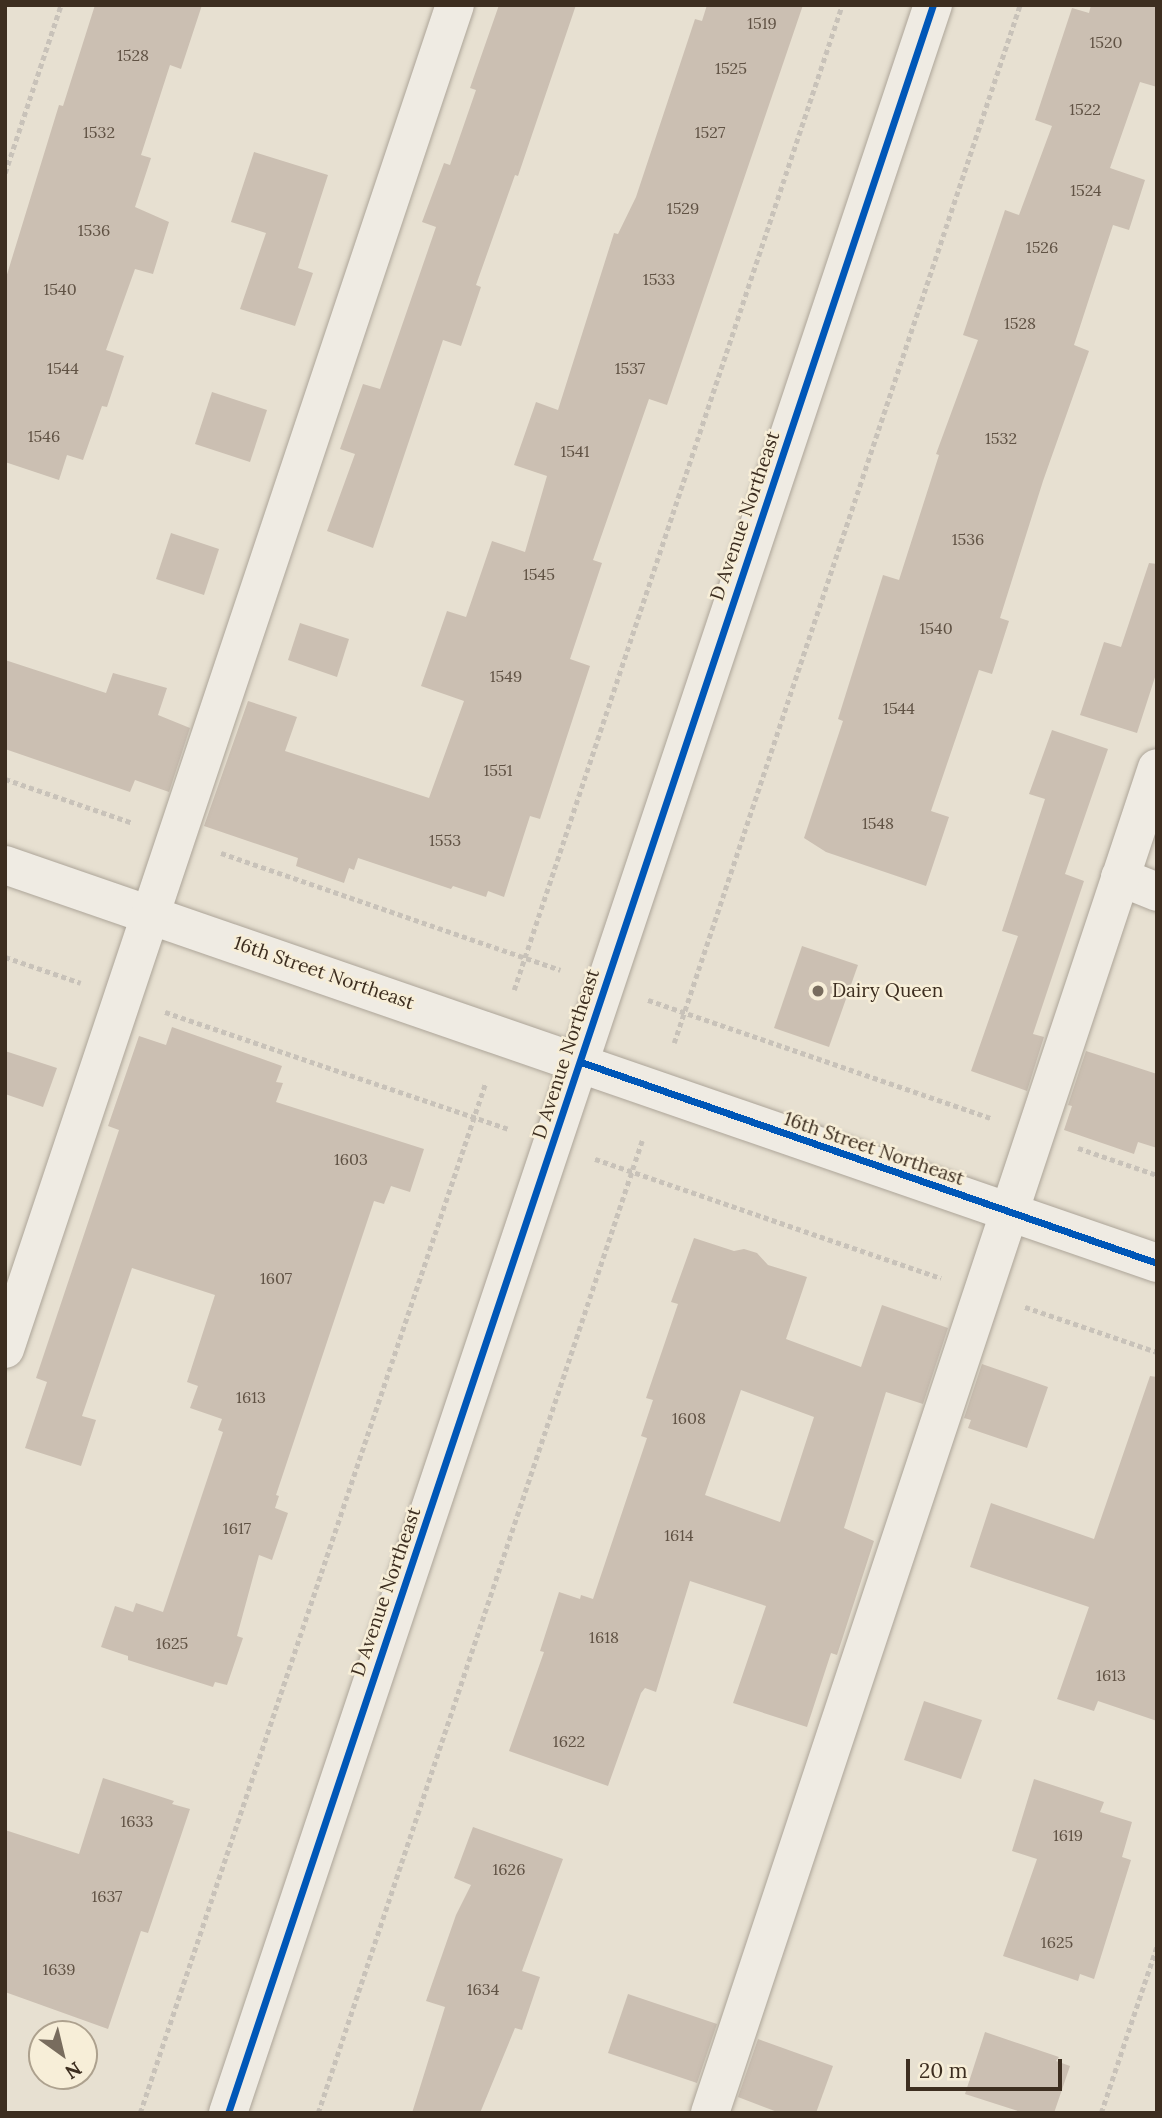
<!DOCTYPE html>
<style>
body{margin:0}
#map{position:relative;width:1162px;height:2118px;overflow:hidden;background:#e7e0d1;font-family:Lora,serif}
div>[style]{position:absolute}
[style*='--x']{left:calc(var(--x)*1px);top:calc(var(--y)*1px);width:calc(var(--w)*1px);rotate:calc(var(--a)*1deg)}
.building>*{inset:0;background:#cbbfb2}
.path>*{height:4.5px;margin-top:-2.25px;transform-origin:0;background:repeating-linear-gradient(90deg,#c8c2b9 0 5px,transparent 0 8.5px)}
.roads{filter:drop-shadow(0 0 2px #ada599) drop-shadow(0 0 2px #ada599)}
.minor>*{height:38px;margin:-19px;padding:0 19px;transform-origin:19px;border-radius:19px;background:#efebe3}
.cycleway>*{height:7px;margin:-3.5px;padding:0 3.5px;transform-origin:3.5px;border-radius:3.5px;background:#0057b8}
.dots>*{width:19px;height:19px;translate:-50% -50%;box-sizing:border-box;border:4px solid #f7eed8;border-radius:50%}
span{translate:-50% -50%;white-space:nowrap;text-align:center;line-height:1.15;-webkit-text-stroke:5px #f7eed8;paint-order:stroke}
.number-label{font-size:16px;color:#605244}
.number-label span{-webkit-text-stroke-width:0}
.street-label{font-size:19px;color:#3d2e20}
.poi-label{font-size:19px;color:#3d2e20}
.left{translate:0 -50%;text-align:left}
.frame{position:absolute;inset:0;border:7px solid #3d2e20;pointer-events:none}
.north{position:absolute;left:28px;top:2020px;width:70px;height:70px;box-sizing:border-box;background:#f7eed8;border:2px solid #ada18e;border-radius:50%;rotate:146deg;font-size:19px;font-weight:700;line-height:28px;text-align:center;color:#3d2e20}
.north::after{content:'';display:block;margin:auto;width:24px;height:32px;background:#786c5e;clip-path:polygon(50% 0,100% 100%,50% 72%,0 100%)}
.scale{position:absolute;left:906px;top:2059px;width:156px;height:32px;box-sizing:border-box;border:4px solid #3d2e20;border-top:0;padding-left:9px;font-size:21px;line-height:24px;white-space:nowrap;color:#3d2e20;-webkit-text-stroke:5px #f7eed8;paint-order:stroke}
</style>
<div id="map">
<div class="building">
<div style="clip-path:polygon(95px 5px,202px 5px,181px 69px,170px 65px,141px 155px,151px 158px,135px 207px,169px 222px,153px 274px,135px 269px,106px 350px,124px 356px,107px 407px,102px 406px,83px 460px,67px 455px,59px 480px,5px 462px,5px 281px,59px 105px,63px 106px)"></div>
<div style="clip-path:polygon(499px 5px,576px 5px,518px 176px,515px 175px,476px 285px,481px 287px,461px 346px,443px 340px,373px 548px,327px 531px,355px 454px,340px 449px,363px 384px,380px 389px,436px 227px,422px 222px,444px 163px,450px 165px,476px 90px,470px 88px)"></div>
<div style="clip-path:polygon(707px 5px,803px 5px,667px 405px,649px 399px,593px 560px,602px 563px,570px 659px,590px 666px,540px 819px,530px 816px,504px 897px,488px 891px,486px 897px,453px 886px,451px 889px,358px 858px,354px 870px,349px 868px,344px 883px,296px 866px,298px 858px,204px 826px,248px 701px,297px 717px,285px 751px,429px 798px,464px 701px,421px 686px,447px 611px,466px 617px,492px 541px,525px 552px,547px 476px,514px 465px,536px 402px,558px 410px,614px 233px,618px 234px,636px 197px,695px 19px,702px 21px)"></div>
<div style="clip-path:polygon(1091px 5px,1157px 5px,1157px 87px,1140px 82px,1110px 168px,1145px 180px,1129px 230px,1113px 225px,1074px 345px,1089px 351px,1043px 481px,1000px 618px,1009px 621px,992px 674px,979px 670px,931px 811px,949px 817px,926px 886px,826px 852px,804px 838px,843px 721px,838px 719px,883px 575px,899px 580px,939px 455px,936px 454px,978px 340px,963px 335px,1005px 210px,1019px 215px,1052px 126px,1035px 120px,1072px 8px,1089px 13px)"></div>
<div style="clip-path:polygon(254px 152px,328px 175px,298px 268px,313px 273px,295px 326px,240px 309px,266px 233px,231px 222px)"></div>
<div style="clip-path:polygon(212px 392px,267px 410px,250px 462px,195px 444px)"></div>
<div style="clip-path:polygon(171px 533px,219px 549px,204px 595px,156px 579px)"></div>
<div style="clip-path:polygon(1149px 563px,1157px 564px,1157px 671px,1137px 733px,1080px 715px,1104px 642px,1121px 647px)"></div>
<div style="clip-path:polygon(300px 623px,349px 639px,337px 677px,288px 660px)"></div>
<div style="clip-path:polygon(5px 660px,106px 693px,113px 673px,167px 688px,158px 715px,190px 728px,169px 792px,135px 780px,130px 792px,5px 749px)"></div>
<div style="clip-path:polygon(1052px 730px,1108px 749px,1065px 874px,1084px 881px,1033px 1034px,1044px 1037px,1027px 1091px,971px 1071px,1018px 936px,1002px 931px,1045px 799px,1029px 794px)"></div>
<div style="clip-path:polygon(802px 946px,858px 965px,829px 1047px,774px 1028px)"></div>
<div style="clip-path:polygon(172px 1027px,282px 1066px,276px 1082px,283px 1083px,276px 1102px,424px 1149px,410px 1192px,391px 1186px,384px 1204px,374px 1201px,276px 1495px,279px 1496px,275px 1508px,288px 1513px,272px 1560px,259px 1555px,237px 1636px,243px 1638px,227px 1685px,215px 1682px,213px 1687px,128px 1660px,128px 1656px,101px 1647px,115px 1606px,133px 1612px,136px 1603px,163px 1612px,223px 1432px,218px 1430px,222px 1419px,190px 1408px,198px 1386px,187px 1382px,215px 1295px,132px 1268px,82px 1416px,96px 1420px,81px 1466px,25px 1448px,47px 1382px,36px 1378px,119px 1130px,108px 1126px,139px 1036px,166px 1045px)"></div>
<div style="clip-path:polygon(5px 1051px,57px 1068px,43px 1107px,5px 1094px)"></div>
<div style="clip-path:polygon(1086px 1051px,1157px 1074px,1157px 1148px,1138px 1142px,1134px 1154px,1064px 1130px,1072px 1106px,1068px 1105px)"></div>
<div style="clip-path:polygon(evenodd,694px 1238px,734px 1251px,744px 1249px,757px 1253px,768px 1265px,807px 1277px,786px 1339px,861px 1367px,882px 1305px,948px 1328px,923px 1404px,886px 1392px,844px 1528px,874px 1541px,837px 1655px,831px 1653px,807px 1727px,733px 1703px,766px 1606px,690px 1581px,656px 1692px,645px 1688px,641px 1693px,608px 1786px,509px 1751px,544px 1652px,540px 1651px,559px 1592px,580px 1599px,581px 1595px,593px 1599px,647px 1438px,641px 1436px,653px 1400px,646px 1398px,678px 1304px,671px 1302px,694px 1238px,741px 1390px,814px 1417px,780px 1522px,705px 1495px,741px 1390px)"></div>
<div style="clip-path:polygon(982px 1364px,1048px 1387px,1027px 1448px,968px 1428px,971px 1420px,964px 1418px)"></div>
<div style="clip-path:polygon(1150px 1376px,1157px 1377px,1157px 1721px,1098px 1701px,1094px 1711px,1057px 1699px,1089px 1607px,970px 1567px,991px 1503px,1094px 1539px)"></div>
<div style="clip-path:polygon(924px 1701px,982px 1720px,961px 1779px,904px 1760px)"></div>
<div style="clip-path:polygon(103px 1778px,174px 1801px,172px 1804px,190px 1809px,148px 1933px,141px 1931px,108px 2029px,5px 1992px,5px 1830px,79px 1854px)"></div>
<div style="clip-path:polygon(1034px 1779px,1104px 1802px,1100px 1812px,1132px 1822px,1122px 1857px,1131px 1860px,1094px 1979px,1080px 1974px,1078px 1981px,1003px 1956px,1037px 1859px,1012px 1851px)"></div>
<div style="clip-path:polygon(473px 1827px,563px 1859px,522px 1971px,540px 1977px,522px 2030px,515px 2028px,480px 2113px,412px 2113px,445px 2007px,426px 2001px,456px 1915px,471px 1885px,454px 1878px)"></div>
<div style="clip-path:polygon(628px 1994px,717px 2024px,697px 2083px,608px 2053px)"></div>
<div style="clip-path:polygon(985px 2032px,1059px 2057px,1056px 2061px,1070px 2066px,1054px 2113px,1024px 2113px,965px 2094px)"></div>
<div style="clip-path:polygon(758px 2039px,833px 2066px,816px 2113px,780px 2113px,738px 2097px)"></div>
</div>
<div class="path">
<div style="--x:5;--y:173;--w:177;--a:-71.6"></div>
<div style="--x:5;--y:779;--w:135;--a:19"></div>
<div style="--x:221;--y:853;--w:359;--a:19"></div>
<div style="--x:5;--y:957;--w:80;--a:18.9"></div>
<div style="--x:514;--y:990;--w:1038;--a:-71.58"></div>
<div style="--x:648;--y:1000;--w:362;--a:19"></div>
<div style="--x:165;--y:1012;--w:362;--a:18.8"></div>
<div style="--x:674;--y:1043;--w:1094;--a:-71.57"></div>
<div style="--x:1078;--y:1148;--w:83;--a:18.9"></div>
<div style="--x:595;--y:1159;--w:366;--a:19"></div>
<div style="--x:1025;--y:1307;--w:139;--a:18.8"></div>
<div style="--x:140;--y:2113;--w:1085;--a:-71.46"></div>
<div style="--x:318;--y:2113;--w:1025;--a:-71.57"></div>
<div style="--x:1101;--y:2113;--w:176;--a:-71.5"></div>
</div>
<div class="roads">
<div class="minor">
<div style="--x:5;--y:865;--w:1219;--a:19.06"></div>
<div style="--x:1120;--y:877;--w:40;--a:22"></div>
<div style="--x:5;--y:1349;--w:1417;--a:-71.49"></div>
<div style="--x:228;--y:2113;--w:2223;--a:-71.51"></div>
<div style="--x:710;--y:2113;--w:1417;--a:-71.62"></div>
</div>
</div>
<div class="cycleway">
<div style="--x:581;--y:1062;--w:610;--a:19.24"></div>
<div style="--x:228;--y:2113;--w:2223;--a:-71.51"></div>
</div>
<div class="dots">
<div style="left:818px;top:991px;background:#786c5e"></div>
</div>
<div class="number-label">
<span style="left:762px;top:23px">1519</span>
<span style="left:1106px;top:42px">1520</span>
<span style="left:133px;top:55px">1528</span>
<span style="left:731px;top:68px">1525</span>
<span style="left:1085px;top:109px">1522</span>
<span style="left:99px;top:132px">1532</span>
<span style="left:710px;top:132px">1527</span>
<span style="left:1086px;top:190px">1524</span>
<span style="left:683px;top:208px">1529</span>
<span style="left:94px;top:230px">1536</span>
<span style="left:1042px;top:247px">1526</span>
<span style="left:659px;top:279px">1533</span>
<span style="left:60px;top:289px">1540</span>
<span style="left:1020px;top:323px">1528</span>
<span style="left:63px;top:368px">1544</span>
<span style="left:630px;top:368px">1537</span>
<span style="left:44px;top:436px">1546</span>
<span style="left:1001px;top:438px">1532</span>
<span style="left:575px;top:451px">1541</span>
<span style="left:968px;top:539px">1536</span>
<span style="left:539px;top:574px">1545</span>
<span style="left:936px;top:628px">1540</span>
<span style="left:506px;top:676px">1549</span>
<span style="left:899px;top:708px">1544</span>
<span style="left:498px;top:770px">1551</span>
<span style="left:878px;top:823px">1548</span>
<span style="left:445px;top:840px">1553</span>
<span style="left:351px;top:1159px">1603</span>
<span style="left:276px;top:1278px">1607</span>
<span style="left:251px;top:1397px">1613</span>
<span style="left:689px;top:1418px">1608</span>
<span style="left:237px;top:1528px">1617</span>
<span style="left:679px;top:1535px">1614</span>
<span style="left:604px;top:1637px">1618</span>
<span style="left:172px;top:1643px">1625</span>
<span style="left:1111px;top:1675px">1613</span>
<span style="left:569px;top:1741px">1622</span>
<span style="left:137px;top:1821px">1633</span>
<span style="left:1068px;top:1835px">1619</span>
<span style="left:509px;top:1869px">1626</span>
<span style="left:107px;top:1896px">1637</span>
<span style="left:1057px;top:1942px">1625</span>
<span style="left:59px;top:1969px">1639</span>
<span style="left:483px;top:1989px">1634</span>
</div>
<div class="street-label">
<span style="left:745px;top:516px;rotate:-71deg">D Avenue Northeast</span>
<span style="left:324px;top:973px;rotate:19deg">16th Street Northeast</span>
<span style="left:566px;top:1054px;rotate:-72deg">D Avenue Northeast</span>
<span style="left:874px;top:1149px;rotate:19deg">16th Street Northeast</span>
<span style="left:386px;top:1592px;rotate:-71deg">D Avenue Northeast</span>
</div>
<div class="poi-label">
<span class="left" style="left:832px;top:991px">Dairy Queen</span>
</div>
<div class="frame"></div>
<div class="north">N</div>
<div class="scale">20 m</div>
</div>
